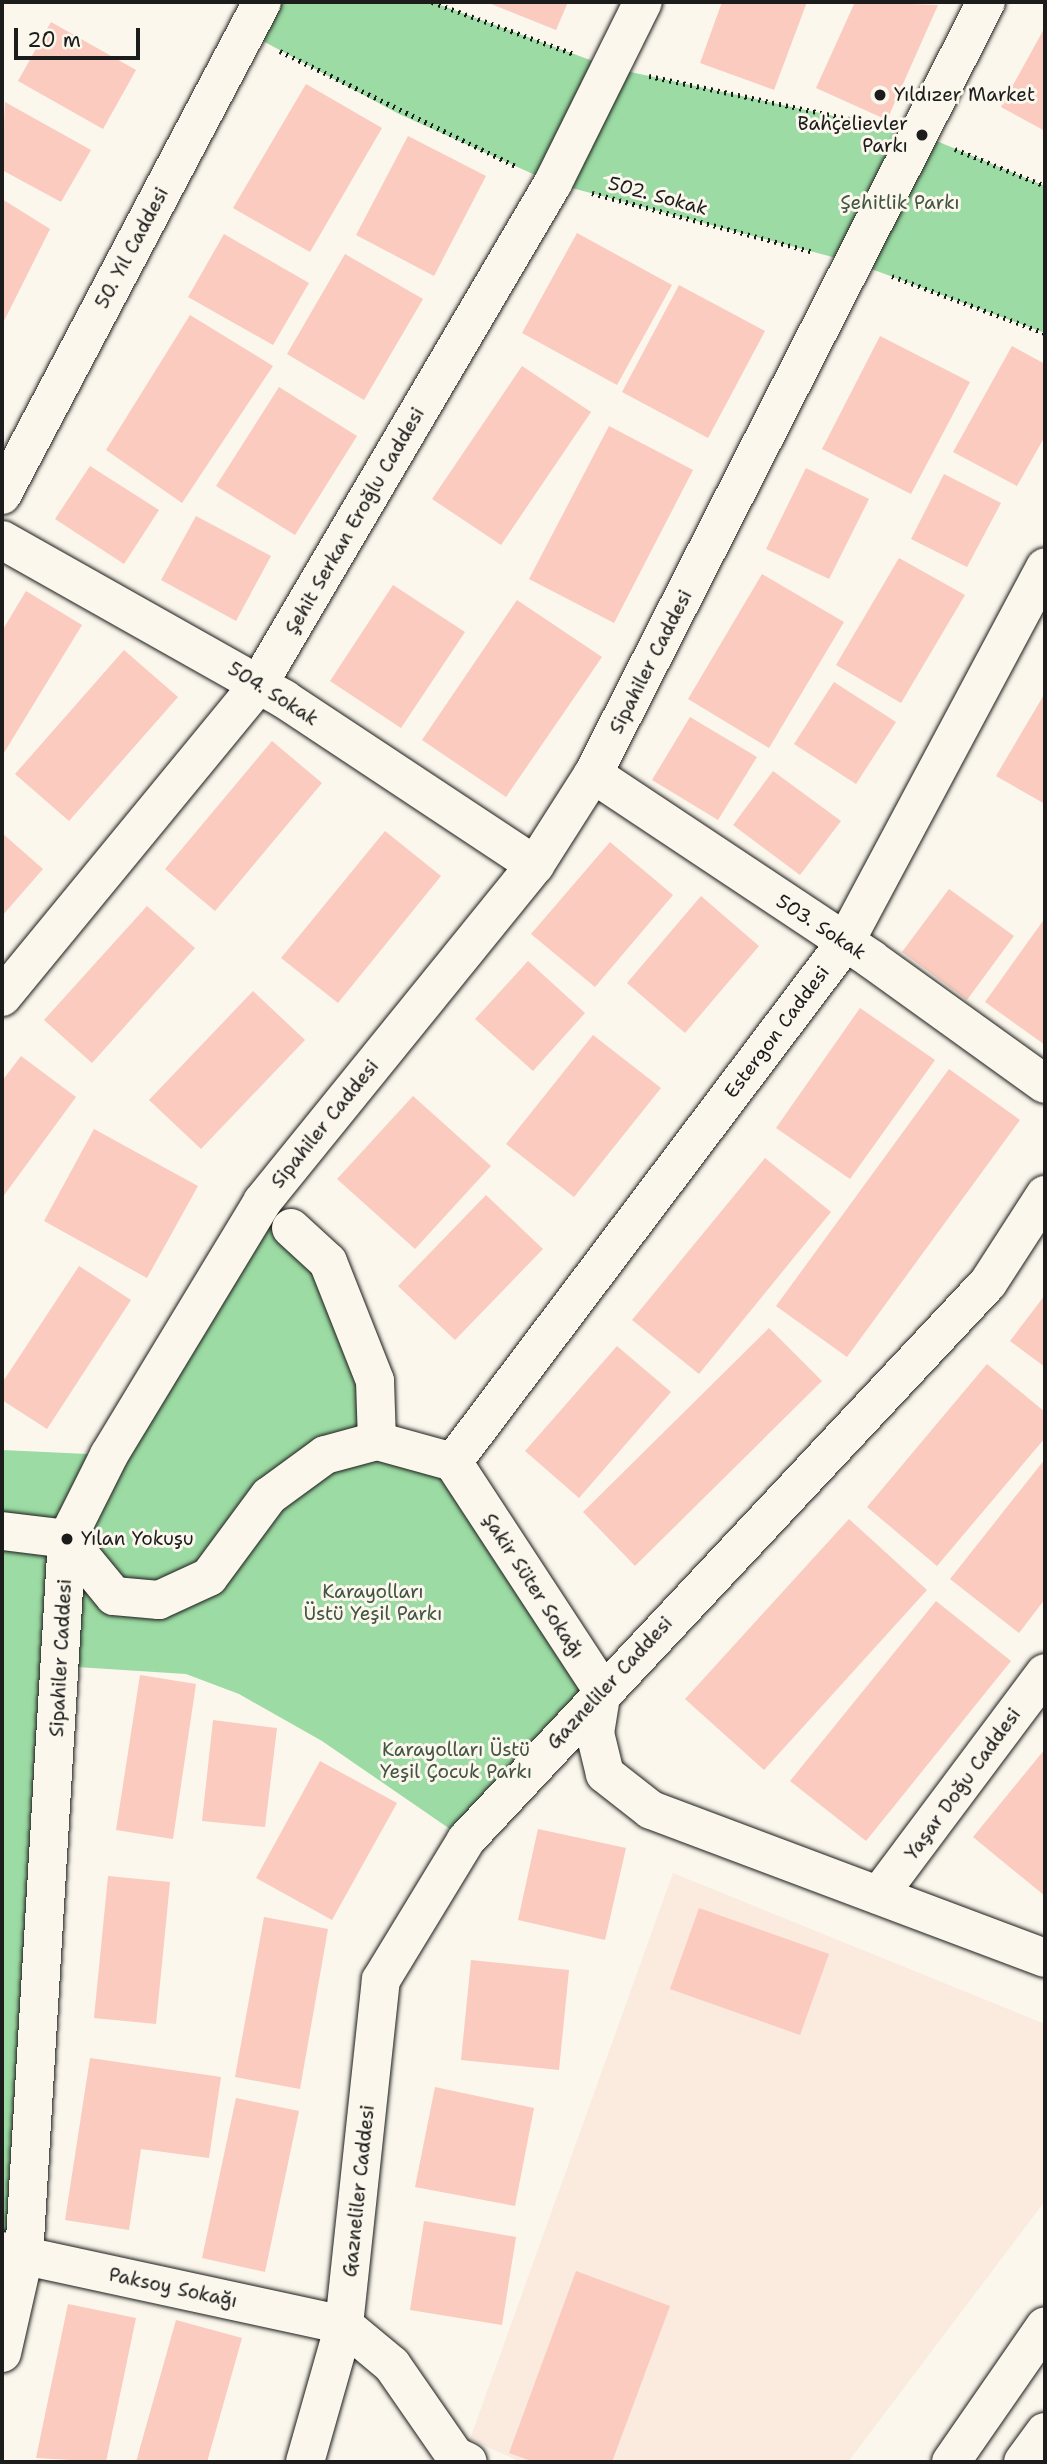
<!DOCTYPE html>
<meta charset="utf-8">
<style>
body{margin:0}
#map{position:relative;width:1047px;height:2464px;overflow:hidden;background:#fbf7ec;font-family:"Shantell Sans",sans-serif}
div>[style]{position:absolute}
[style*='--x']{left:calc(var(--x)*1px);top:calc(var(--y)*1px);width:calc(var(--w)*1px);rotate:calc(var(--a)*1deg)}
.built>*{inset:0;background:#fbeade}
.green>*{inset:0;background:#9cdba3}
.building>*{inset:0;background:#facbbe}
.path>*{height:4.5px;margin-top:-2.25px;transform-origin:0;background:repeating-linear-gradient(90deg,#1c1c1c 0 2px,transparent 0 7px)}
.roads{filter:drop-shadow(0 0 2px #1c1c1c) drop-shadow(0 0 2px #1c1c1c)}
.minor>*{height:38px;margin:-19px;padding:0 19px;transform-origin:19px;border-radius:19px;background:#fbf7ec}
.major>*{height:38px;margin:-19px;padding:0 19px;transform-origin:19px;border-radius:19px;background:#fbf7ec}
.dots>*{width:19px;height:19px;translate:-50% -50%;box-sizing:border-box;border:4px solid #fbf7ec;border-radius:50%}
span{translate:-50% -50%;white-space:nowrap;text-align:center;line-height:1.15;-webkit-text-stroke:6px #fbf7ec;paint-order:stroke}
.poi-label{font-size:19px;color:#1c1c1c}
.left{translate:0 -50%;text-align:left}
.right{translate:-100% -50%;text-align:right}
.street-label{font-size:19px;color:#1c1c1c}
.park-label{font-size:19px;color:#425544}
.frame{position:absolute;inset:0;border:4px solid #1c1c1c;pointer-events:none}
.scale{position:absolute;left:14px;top:28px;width:126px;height:32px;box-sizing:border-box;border:4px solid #1c1c1c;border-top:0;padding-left:9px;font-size:21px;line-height:24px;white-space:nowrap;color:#1c1c1c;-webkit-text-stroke:5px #fbf7ec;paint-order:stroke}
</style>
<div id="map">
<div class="built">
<div style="clip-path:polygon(673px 1873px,1045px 2024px,1045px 2201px,848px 2462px,521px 2462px,470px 2439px)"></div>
</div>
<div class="green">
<div style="clip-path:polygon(262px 2px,432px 2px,612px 68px,922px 135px,1045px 186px,1045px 333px,855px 263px,553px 183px,399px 114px,246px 32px)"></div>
<div style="clip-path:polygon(262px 1202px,328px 1262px,377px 1440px,453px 1462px,602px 1690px,466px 1840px,322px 1741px,239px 1694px,186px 1674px,61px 1666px,24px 2256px,2px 2251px,2px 1450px,109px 1455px)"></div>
</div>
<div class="building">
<div style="clip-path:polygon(486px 2px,568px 2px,556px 30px)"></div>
<div style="clip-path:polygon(722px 2px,807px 2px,774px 90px,700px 63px)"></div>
<div style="clip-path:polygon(855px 2px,938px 5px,887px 120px,816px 88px)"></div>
<div style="clip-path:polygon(51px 22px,136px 70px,103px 129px,18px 81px)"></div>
<div style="clip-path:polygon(1045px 27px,1045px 131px,1001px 107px)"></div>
<div style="clip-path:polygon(306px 84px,382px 128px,310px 252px,233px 208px)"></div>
<div style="clip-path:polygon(5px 102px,91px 150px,61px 202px,2px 170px)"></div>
<div style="clip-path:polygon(408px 136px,486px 176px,434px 276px,356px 235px)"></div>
<div style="clip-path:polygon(2px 199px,50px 229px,2px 325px)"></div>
<div style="clip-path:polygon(577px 233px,672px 285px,617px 385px,522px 333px)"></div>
<div style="clip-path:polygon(224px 234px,309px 283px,273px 345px,188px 297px)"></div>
<div style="clip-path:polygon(345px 254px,423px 299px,364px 400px,287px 354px)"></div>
<div style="clip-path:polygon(679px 285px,765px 331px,708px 438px,622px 392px)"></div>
<div style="clip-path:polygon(190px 315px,273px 366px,182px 503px,106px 450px)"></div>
<div style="clip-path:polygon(880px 336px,970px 382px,911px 494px,822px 449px)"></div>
<div style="clip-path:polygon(1012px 346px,1045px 364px,1045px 436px,1017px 486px,953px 452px)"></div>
<div style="clip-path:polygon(522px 366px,591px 412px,501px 545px,432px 499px)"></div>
<div style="clip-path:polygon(279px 387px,357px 436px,295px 535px,216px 486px)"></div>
<div style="clip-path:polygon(609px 426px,693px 470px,614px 623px,529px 579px)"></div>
<div style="clip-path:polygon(90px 466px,159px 510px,124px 564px,55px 519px)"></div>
<div style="clip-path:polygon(806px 468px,869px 499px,829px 579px,766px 549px)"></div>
<div style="clip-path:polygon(944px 474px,1001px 503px,967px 567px,911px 539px)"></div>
<div style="clip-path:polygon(196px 516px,271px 556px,236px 621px,161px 580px)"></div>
<div style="clip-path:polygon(899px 558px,965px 595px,901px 703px,836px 665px)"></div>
<div style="clip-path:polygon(762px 574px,844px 622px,769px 748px,688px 699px)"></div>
<div style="clip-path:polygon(393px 585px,465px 632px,401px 728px,330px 681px)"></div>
<div style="clip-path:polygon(26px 591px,82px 625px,2px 756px,2px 631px)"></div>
<div style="clip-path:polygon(517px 600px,602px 657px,506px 797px,422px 740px)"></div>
<div style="clip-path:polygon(124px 650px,178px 697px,69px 821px,15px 774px)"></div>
<div style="clip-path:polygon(834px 682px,896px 722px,856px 784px,794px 744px)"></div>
<div style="clip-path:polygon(1045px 693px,1045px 804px,996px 776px)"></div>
<div style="clip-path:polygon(690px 717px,757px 757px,718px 820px,652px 780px)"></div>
<div style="clip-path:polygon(272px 741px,322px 783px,215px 911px,165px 869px)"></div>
<div style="clip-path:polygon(773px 771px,841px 821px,800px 875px,733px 825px)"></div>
<div style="clip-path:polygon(385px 831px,441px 876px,338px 1003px,281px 958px)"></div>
<div style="clip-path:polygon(2px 833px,43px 869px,2px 916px)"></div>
<div style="clip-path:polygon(610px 842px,673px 895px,595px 987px,531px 934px)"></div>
<div style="clip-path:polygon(949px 889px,1014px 936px,967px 1000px,902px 952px)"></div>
<div style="clip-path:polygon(701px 896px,759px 946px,685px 1033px,627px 983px)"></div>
<div style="clip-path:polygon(147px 906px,195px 948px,92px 1063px,44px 1020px)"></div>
<div style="clip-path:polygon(1045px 918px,1045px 1045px,985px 1002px)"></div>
<div style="clip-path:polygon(528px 961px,585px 1013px,533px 1071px,475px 1019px)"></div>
<div style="clip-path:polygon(253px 991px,305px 1040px,201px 1149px,149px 1100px)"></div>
<div style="clip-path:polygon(860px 1008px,935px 1060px,850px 1179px,776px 1128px)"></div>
<div style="clip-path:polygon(593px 1035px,661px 1088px,574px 1197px,506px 1144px)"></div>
<div style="clip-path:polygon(21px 1056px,76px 1097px,2px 1198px,2px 1081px)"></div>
<div style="clip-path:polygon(949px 1069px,1020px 1120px,847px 1357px,776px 1306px)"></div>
<div style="clip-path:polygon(413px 1096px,491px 1166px,415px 1249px,337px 1179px)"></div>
<div style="clip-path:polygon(94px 1129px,198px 1186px,147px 1278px,44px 1221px)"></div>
<div style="clip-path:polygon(765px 1158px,831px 1212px,699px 1374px,632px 1320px)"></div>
<div style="clip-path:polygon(486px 1195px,543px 1249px,455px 1340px,398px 1286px)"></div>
<div style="clip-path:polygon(79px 1266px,131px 1300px,47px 1429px,2px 1400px,2px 1383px)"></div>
<div style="clip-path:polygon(1045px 1295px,1045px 1367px,1010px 1341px)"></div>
<div style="clip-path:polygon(769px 1328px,822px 1381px,635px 1566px,583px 1512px)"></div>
<div style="clip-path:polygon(617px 1346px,671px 1392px,579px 1498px,525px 1451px)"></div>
<div style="clip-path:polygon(987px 1364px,1045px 1412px,1045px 1438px,937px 1566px,867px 1507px)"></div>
<div style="clip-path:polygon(1045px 1459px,1045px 1599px,1019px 1633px,950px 1579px)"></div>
<div style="clip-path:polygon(849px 1519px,927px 1590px,764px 1770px,685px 1699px)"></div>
<div style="clip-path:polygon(936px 1601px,1011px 1661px,866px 1841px,790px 1781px)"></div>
<div style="clip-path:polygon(140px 1675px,196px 1684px,173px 1839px,116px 1830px)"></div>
<div style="clip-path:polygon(213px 1720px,277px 1728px,265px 1827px,202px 1821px)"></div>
<div style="clip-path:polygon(1045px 1749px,1045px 1896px,973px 1837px)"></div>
<div style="clip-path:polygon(320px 1761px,397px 1803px,332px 1920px,256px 1878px)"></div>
<div style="clip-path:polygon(538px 1829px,626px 1848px,605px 1940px,518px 1920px)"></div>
<div style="clip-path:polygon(108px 1876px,170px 1882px,156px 2024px,94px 2018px)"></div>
<div style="clip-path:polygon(699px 1908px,829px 1954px,800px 2035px,670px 1989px)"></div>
<div style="clip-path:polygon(264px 1917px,328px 1929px,300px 2089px,235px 2077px)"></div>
<div style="clip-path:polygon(471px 1960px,569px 1970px,559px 2070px,461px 2060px)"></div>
<div style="clip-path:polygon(90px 2058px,221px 2077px,209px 2158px,141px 2149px,129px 2230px,65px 2220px)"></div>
<div style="clip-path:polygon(435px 2087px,534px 2108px,515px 2206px,415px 2187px)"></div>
<div style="clip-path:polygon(236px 2098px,299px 2111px,265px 2272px,202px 2258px)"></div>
<div style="clip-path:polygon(424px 2221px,516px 2237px,502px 2325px,410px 2310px)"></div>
<div style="clip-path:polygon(576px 2271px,670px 2306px,612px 2462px,534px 2462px,509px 2453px)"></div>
<div style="clip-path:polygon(68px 2304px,136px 2318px,106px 2462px,36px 2458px)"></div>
<div style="clip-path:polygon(176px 2320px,242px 2338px,207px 2462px,136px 2462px)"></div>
</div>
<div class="path">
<div style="--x:432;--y:2;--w:151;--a:20.1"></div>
<div style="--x:280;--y:51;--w:265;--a:26"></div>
<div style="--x:649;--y:76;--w:233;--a:12.1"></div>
<div style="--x:955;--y:149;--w:97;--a:22.3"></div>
<div style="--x:592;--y:193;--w:229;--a:14.9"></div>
<div style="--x:892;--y:276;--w:163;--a:20.4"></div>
</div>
<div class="roads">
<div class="minor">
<div style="--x:2;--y:540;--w:324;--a:29.4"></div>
<div style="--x:284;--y:699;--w:301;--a:33.5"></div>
<div style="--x:593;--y:774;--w:334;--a:33.6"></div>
<div style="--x:871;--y:959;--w:214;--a:35.7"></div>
<div style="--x:2;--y:997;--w:404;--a:-50.6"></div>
<div style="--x:258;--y:685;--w:582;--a:-59.56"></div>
<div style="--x:553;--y:183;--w:202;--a:-63.6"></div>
<div style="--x:291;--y:1228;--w:50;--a:42.6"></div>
<div style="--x:328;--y:1262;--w:128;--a:68.4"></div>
<div style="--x:375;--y:1381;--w:60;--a:88.1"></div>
<div style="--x:453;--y:1462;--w:649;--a:-52.95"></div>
<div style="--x:844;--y:944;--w:427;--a:-61.9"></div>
<div style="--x:879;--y:1895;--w:277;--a:-53.2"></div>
<div style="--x:2;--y:2251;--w:350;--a:12.2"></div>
<div style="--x:344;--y:2325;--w:62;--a:39.8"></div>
<div style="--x:392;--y:2365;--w:111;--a:55.3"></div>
<div style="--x:455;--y:2456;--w:14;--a:25"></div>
</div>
<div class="major">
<div style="--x:2;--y:495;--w:557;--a:-62.19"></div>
<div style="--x:2;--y:1531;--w:65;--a:7"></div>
<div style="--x:67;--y:1539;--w:74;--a:50.5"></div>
<div style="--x:114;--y:1596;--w:45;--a:5.1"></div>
<div style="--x:159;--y:1600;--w:55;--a:-24.7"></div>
<div style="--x:209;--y:1577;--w:101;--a:-53.5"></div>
<div style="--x:269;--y:1496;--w:69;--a:-36.2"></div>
<div style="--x:325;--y:1455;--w:54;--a:-15.1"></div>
<div style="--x:377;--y:1441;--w:79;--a:15.4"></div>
<div style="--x:453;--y:1462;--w:272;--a:56.8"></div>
<div style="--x:602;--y:1690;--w:44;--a:99.2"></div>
<div style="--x:595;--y:1733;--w:42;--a:76.3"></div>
<div style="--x:605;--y:1774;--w:58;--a:38"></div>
<div style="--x:651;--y:1810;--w:421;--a:20.6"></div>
<div style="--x:2;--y:2353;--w:99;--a:-77.2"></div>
<div style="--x:24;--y:2256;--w:718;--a:-86.57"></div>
<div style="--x:67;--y:1539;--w:94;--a:-63.4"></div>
<div style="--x:109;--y:1455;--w:296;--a:-58.8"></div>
<div style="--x:262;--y:1202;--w:434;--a:-51"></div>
<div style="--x:535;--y:865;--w:108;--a:-57.5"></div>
<div style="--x:593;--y:774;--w:866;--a:-63.02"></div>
<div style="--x:305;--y:2462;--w:142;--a:-74.1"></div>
<div style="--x:344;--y:2325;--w:347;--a:-83.9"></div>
<div style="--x:381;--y:1980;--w:164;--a:-58.7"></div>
<div style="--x:466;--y:1840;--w:763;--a:-46.86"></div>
<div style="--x:988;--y:1283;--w:105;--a:-57.1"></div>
<div style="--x:951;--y:2462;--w:165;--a:-55.3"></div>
<div style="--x:1023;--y:2462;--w:37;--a:-54"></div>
</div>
</div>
<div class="dots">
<div style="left:880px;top:95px;background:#1c1c1c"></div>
<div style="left:922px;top:135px;background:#1c1c1c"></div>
<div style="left:67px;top:1539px;background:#1c1c1c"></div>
</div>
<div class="poi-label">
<span class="left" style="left:894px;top:95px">Yıldızer Market</span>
<span class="right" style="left:908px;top:135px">Bahçelievler<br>Parkı</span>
<span class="left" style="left:81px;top:1539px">Yılan Yokuşu</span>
</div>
<div class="street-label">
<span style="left:658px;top:196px;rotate:15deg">502. Sokak</span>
<span style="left:132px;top:248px;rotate:-62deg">50. Yıl Caddesi</span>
<span style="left:355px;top:521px;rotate:-60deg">Şehit Serkan Eroğlu Caddesi</span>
<span style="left:651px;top:662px;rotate:-63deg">Sipahiler Caddesi</span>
<span style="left:273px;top:694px;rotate:32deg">504. Sokak</span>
<span style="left:821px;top:927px;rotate:33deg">503. Sokak</span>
<span style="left:777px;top:1032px;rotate:-53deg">Estergon Caddesi</span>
<span style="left:325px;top:1124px;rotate:-51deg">Sipahiler Caddesi</span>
<span style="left:533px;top:1586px;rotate:57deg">Şakir Süter Sokağı</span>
<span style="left:61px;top:1658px;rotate:-87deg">Sipahiler Caddesi</span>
<span style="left:610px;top:1683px;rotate:-47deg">Gazneliler Caddesi</span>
<span style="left:963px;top:1784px;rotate:-54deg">Yaşar Doğu Caddesi</span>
<span style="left:359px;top:2191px;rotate:-84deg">Gazneliler Caddesi</span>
<span style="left:173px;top:2288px;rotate:12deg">Paksoy Sokağı</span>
</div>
<div class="park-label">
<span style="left:900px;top:203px">Şehitlik Parkı</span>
<span style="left:373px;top:1603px">Karayolları<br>Üstü Yeşil Parkı</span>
<span style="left:456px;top:1761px">Karayolları Üstü<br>Yeşil Çocuk Parkı</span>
</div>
<div class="frame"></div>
<div class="scale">20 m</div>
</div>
